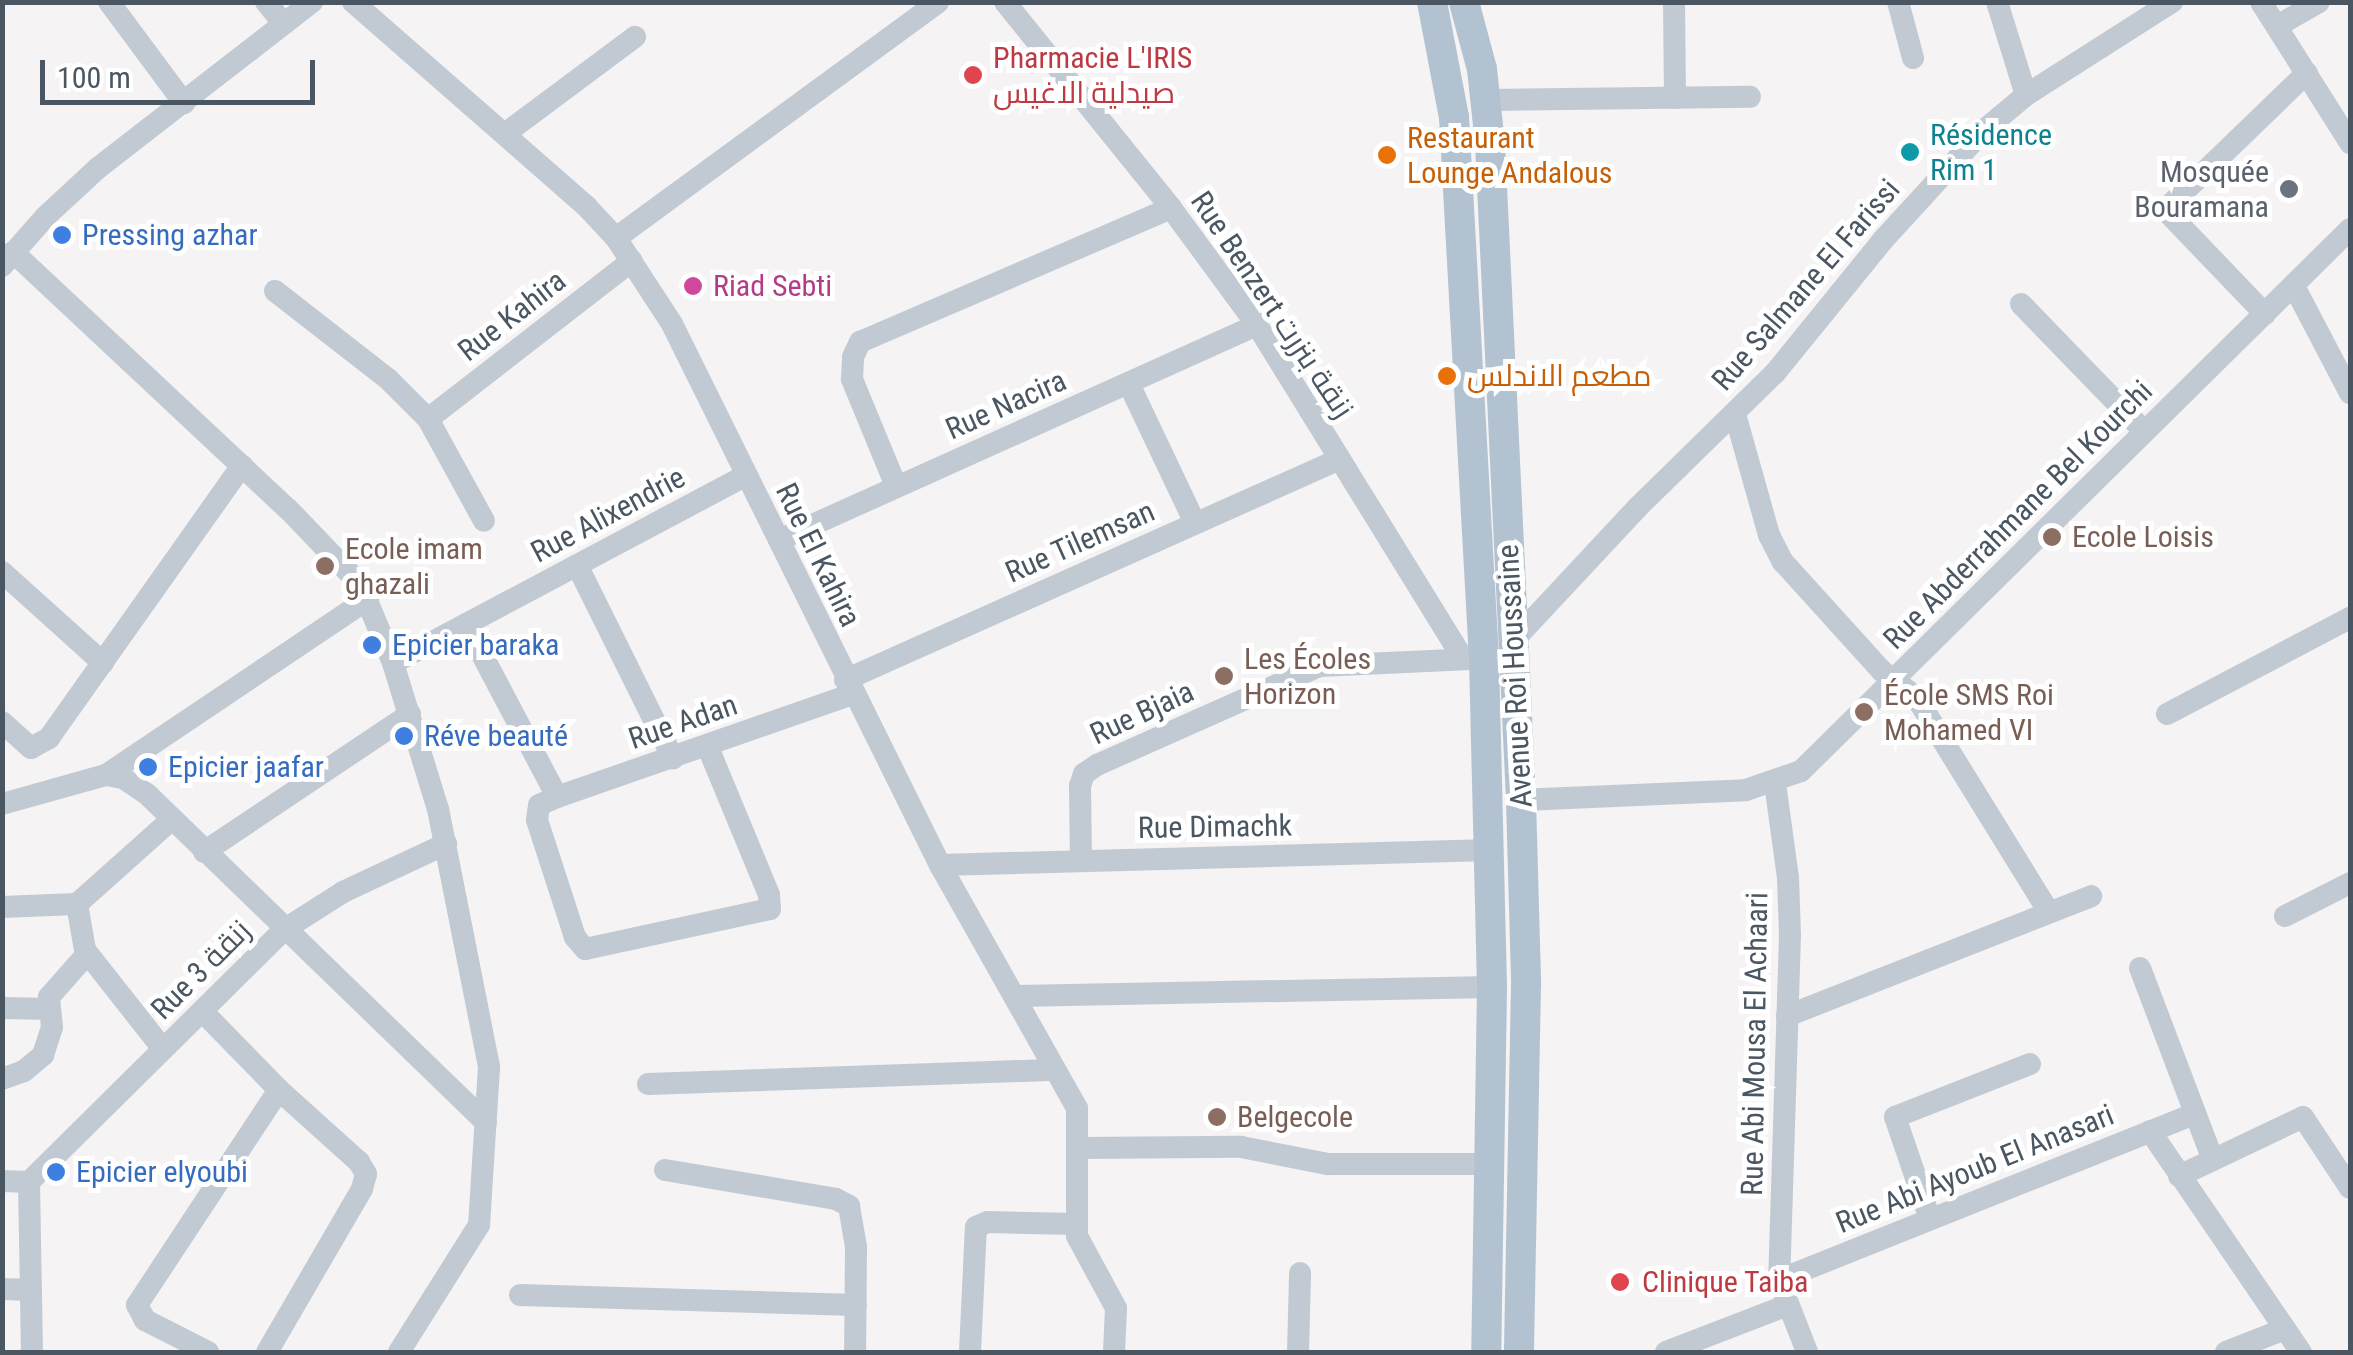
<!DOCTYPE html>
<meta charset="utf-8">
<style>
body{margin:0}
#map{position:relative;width:2353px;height:1355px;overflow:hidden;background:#f5f3f3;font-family:"Roboto Condensed",Cairo,sans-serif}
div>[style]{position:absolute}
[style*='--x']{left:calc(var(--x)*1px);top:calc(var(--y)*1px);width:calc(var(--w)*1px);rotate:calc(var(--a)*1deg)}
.minor>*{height:22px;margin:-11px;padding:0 11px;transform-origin:11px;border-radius:11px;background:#c1cad2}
.major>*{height:30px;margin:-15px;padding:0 15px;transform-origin:15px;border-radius:15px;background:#b3c2d1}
.dots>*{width:28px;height:28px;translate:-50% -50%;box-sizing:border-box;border:5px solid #fff;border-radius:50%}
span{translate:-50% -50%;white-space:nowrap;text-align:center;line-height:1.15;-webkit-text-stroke:10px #fff;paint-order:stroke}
.health-label{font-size:30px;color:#be3a42}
.left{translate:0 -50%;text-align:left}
.culture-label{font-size:30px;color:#0d838f}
.food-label{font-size:30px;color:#c56008}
.worship-label{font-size:30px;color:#5b616d}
.right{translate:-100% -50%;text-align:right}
.shop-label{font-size:30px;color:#366cbe}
.street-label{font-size:30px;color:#4a5661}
.hotel-label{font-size:30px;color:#b23c85}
.education-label{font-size:30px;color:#785e54}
.frame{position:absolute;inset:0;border:5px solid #4a5661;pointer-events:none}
.scale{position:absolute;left:40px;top:60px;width:275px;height:45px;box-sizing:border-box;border:5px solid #4a5661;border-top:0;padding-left:12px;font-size:30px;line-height:35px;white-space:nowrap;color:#4a5661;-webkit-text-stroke:8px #fff;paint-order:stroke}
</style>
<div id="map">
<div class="minor">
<div style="--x:109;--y:2;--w:126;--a:53.4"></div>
<div style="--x:266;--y:2;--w:28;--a:51"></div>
<div style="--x:353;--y:2;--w:311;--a:41.2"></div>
<div style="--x:587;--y:207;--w:42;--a:46.9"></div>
<div style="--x:616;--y:238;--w:103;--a:56.9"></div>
<div style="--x:672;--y:324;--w:604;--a:63.65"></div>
<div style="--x:940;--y:865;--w:279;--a:60.6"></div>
<div style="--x:1077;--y:1108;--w:128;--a:90"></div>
<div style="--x:1077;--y:1236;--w:82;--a:61.6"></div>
<div style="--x:1116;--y:1308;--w:44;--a:92.6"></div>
<div style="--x:1005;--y:2;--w:265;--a:51.1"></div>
<div style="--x:1171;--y:208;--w:145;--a:53.7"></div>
<div style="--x:1257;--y:325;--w:392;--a:58.3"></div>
<div style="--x:1674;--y:2;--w:96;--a:89.4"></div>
<div style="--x:1898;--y:2;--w:58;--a:75"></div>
<div style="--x:1997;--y:2;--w:97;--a:72.7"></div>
<div style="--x:2261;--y:2;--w:167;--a:57.7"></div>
<div style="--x:2277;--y:26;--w:48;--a:-29.7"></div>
<div style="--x:1487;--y:100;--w:263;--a:-0.7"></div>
<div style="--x:506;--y:133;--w:161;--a:-36.7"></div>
<div style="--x:616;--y:238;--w:399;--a:-36.2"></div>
<div style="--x:13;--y:252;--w:376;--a:43.1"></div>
<div style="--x:288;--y:509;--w:104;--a:46.2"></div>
<div style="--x:360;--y:584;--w:86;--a:67.3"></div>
<div style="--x:393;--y:663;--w:153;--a:72.9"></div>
<div style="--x:438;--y:809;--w:263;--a:78.8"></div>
<div style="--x:489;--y:1067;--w:158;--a:93.6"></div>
<div style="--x:479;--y:1225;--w:150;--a:122.2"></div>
<div style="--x:2;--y:266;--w:65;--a:-48.7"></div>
<div style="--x:45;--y:217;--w:72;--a:-42.8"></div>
<div style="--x:98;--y:168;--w:271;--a:-37.8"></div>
<div style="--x:2294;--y:286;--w:121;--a:62.4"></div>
<div style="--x:275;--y:291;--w:143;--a:37.9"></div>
<div style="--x:388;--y:379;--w:57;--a:45"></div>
<div style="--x:428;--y:419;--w:116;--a:61.2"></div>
<div style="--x:2021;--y:304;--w:177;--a:45.9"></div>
<div style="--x:2265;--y:314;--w:139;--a:-133.8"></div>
<div style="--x:2169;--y:214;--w:7;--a:-98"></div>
<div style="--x:2168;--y:207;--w:193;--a:-44"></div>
<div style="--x:1129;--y:384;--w:154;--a:64.6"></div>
<div style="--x:1735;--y:414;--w:126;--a:74.3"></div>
<div style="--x:1769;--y:535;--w:30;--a:63"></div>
<div style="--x:1783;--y:562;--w:147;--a:47.8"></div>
<div style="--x:1882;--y:671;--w:43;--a:37.4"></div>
<div style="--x:1916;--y:697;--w:253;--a:58.3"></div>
<div style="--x:428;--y:419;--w:258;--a:-37.8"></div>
<div style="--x:896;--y:486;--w:116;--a:-112.4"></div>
<div style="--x:852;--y:379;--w:22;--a:-87"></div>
<div style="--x:853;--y:357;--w:17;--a:-65"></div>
<div style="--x:860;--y:342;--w:339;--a:-23.3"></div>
<div style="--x:779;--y:540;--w:524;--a:-24.22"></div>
<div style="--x:577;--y:565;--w:216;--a:63.6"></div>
<div style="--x:2;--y:572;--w:136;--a:42"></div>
<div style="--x:467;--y:626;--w:193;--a:62.2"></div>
<div style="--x:1513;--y:641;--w:183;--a:-47"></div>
<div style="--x:1638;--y:507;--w:192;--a:-44.4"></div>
<div style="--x:1775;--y:373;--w:171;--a:-50.9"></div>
<div style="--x:1883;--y:240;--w:148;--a:-47.5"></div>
<div style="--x:1983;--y:131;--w:56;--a:-39.9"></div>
<div style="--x:2026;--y:95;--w:173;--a:-32.5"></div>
<div style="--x:393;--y:663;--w:400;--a:-28"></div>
<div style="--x:845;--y:680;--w:542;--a:-24.06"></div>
<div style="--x:2167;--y:714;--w:207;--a:-27.7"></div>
<div style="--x:2;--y:722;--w:39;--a:42"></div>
<div style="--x:31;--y:748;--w:21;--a:-29"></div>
<div style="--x:49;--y:738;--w:334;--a:-54.7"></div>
<div style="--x:707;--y:745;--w:162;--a:67.5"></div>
<div style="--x:769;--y:895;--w:14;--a:86"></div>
<div style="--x:770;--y:909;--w:189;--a:167.8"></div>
<div style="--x:585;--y:949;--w:16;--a:-130"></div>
<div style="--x:575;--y:937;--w:123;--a:-108"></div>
<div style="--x:537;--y:820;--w:15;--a:-82"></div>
<div style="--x:539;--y:805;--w:20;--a:-24"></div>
<div style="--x:557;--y:797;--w:312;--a:-19.2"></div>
<div style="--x:106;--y:775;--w:17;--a:10"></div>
<div style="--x:123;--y:778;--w:29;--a:34"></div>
<div style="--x:147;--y:794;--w:472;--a:44.1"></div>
<div style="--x:1775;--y:783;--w:96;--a:82.2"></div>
<div style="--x:1788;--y:878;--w:57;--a:88"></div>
<div style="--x:1790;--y:935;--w:345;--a:91.8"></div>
<div style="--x:1779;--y:1280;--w:77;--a:68.7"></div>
<div style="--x:1521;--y:800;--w:225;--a:-2.5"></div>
<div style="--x:1746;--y:790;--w:58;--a:-19.1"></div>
<div style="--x:1801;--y:771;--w:771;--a:-44.63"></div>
<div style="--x:2;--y:804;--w:108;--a:-15.6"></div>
<div style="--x:106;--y:775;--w:316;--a:-33.9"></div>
<div style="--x:204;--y:852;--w:248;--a:-33.8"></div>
<div style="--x:1081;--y:860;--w:74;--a:-90.8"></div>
<div style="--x:1080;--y:786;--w:13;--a:-72"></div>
<div style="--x:1084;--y:774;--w:16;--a:-35"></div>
<div style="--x:1097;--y:765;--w:243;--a:-24"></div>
<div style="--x:1319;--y:666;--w:157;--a:-2.6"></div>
<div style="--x:940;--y:865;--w:551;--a:-1.56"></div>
<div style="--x:2;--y:907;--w:75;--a:-2.3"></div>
<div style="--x:2285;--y:916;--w:73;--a:-26.9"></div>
<div style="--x:2140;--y:968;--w:205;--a:69.2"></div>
<div style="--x:1017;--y:996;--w:475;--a:-1.1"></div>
<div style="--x:2;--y:1008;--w:47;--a:1.2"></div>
<div style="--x:202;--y:1011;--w:110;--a:45.7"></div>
<div style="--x:279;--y:1090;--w:108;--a:42"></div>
<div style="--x:359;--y:1162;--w:14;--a:60"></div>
<div style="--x:366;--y:1174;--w:16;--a:105"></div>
<div style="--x:362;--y:1189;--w:189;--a:120.2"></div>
<div style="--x:1787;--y:1016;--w:327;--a:-21.5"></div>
<div style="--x:163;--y:1049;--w:126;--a:-128.2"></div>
<div style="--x:85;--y:950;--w:47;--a:-99.9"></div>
<div style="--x:77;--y:904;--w:127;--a:-41.8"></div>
<div style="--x:2;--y:1079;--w:23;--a:-20"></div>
<div style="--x:24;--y:1071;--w:25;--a:-40"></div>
<div style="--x:43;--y:1055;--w:29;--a:-72"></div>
<div style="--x:52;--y:1027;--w:30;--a:-96"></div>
<div style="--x:49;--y:997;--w:57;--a:-48.5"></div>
<div style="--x:648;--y:1084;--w:407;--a:-2"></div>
<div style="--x:2150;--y:1131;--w:268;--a:55.7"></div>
<div style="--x:1079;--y:1148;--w:162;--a:-0.4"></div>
<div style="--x:1241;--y:1147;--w:89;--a:11.1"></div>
<div style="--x:1328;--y:1164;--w:163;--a:0"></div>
<div style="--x:665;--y:1170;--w:173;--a:9.6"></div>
<div style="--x:836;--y:1199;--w:15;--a:28"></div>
<div style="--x:849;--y:1206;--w:42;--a:80.3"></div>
<div style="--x:856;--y:1247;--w:105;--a:90.5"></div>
<div style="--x:2179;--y:1176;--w:137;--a:-25.4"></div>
<div style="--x:2303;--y:1117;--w:85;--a:56.5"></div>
<div style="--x:2;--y:1181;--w:27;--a:2"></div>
<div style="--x:29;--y:1182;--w:360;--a:-44.7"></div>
<div style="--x:285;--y:929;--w:69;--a:-32.5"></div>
<div style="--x:343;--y:892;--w:114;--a:-25"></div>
<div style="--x:29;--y:1182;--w:170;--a:89"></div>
<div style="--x:1930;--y:1219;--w:108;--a:-108.9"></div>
<div style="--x:1895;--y:1117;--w:145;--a:-21.4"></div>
<div style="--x:1779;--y:1280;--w:447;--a:-21.8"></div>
<div style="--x:2;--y:1289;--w:29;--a:2"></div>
<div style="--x:520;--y:1295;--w:336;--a:1.7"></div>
<div style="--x:208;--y:1352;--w:71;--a:-153.1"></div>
<div style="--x:145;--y:1320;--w:17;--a:-118"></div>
<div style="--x:137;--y:1305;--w:258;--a:-56.6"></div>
<div style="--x:970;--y:1352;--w:125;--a:-87.3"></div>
<div style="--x:976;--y:1227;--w:13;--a:-23"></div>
<div style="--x:988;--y:1222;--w:88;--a:1.3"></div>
<div style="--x:1298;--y:1352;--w:79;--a:-88.5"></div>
<div style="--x:1666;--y:1352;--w:131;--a:-21.1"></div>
<div style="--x:2226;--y:1352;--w:63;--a:-21.3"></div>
</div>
<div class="major">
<div style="--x:1432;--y:2;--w:117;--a:79.2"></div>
<div style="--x:1454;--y:117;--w:543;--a:86.83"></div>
<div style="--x:1484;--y:659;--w:328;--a:88.6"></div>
<div style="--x:1492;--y:987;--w:365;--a:90.9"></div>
<div style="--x:1464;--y:2;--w:69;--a:75"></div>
<div style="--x:1482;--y:69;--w:75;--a:83.9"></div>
<div style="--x:1490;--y:144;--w:657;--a:87.29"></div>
<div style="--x:1521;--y:800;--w:184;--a:88.4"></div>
<div style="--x:1526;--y:984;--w:368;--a:91.1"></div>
</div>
<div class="dots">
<div style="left:973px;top:75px;background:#e0444e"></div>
<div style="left:1910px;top:152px;background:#0f9aa8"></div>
<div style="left:1387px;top:155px;background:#e8710a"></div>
<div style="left:2289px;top:189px;background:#6b7280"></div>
<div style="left:62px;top:235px;background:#3f7fe0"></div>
<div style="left:693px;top:286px;background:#d1479c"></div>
<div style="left:1447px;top:376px;background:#e8710a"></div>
<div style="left:2052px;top:537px;background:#8d6e63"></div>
<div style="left:325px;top:566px;background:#8d6e63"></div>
<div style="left:372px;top:645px;background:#3f7fe0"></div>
<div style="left:1224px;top:676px;background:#8d6e63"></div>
<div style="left:1864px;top:712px;background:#8d6e63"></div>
<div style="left:404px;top:736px;background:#3f7fe0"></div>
<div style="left:148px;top:767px;background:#3f7fe0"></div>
<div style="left:1217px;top:1117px;background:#8d6e63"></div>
<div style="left:56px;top:1172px;background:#3f7fe0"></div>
<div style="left:1620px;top:1282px;background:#e0444e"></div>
</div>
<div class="health-label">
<span class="left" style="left:993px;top:75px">Pharmacie L'IRIS<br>صيدلية الاغيس</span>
<span class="left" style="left:1642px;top:1282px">Clinique Taiba</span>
</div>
<div class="culture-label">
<span class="left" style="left:1930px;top:152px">Résidence<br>Rim 1</span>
</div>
<div class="food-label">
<span class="left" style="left:1407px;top:155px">Restaurant<br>Lounge Andalous</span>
<span class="left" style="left:1467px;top:376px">مطعم الاندلس</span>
</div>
<div class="worship-label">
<span class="right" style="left:2269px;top:189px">Mosquée<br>Bouramana</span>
</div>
<div class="shop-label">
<span class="left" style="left:82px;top:235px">Pressing azhar</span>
<span class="left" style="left:392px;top:645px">Epicier baraka</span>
<span class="left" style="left:424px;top:736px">Réve beauté</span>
<span class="left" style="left:168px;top:767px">Epicier jaafar</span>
<span class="left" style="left:76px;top:1172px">Epicier elyoubi</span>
</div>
<div class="street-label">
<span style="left:1806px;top:285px;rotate:-49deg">Rue Salmane El Farissi</span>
<span style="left:1272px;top:305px;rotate:56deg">Rue Benzert زنقة بنزرت</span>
<span style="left:512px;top:316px;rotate:-38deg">Rue Kahira</span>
<span style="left:1006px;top:405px;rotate:-24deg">Rue Nacira</span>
<span style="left:608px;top:515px;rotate:-28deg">Rue Alixendrie</span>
<span style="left:2018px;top:515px;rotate:-45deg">Rue Abderrahmane Bel Kourchi</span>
<span style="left:1080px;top:542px;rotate:-24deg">Rue Tilemsan</span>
<span style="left:818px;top:555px;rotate:64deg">Rue El Kahira</span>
<span style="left:1515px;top:676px;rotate:-93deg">Avenue Roi Houssaine</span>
<span style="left:1142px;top:713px;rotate:-25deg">Rue Bjaia</span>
<span style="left:683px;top:722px;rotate:-19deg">Rue Adan</span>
<span style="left:1215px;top:827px;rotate:-1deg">Rue Dimachk</span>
<span style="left:201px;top:970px;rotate:-45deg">Rue 3 زنقة</span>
<span style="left:1755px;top:1044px;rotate:-89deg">Rue Abi Mousa El Achaari</span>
<span style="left:1975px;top:1169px;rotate:-22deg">Rue Abi Ayoub El Anasari</span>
</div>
<div class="hotel-label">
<span class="left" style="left:713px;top:286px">Riad Sebti</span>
</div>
<div class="education-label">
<span class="left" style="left:2072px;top:537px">Ecole Loisis</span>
<span class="left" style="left:345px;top:566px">Ecole imam<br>ghazali</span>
<span class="left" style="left:1244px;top:676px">Les Écoles<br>Horizon</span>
<span class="left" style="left:1884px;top:712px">École SMS Roi<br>Mohamed VI</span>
<span class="left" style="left:1237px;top:1117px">Belgecole</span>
</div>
<div class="frame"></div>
<div class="scale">100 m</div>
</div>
